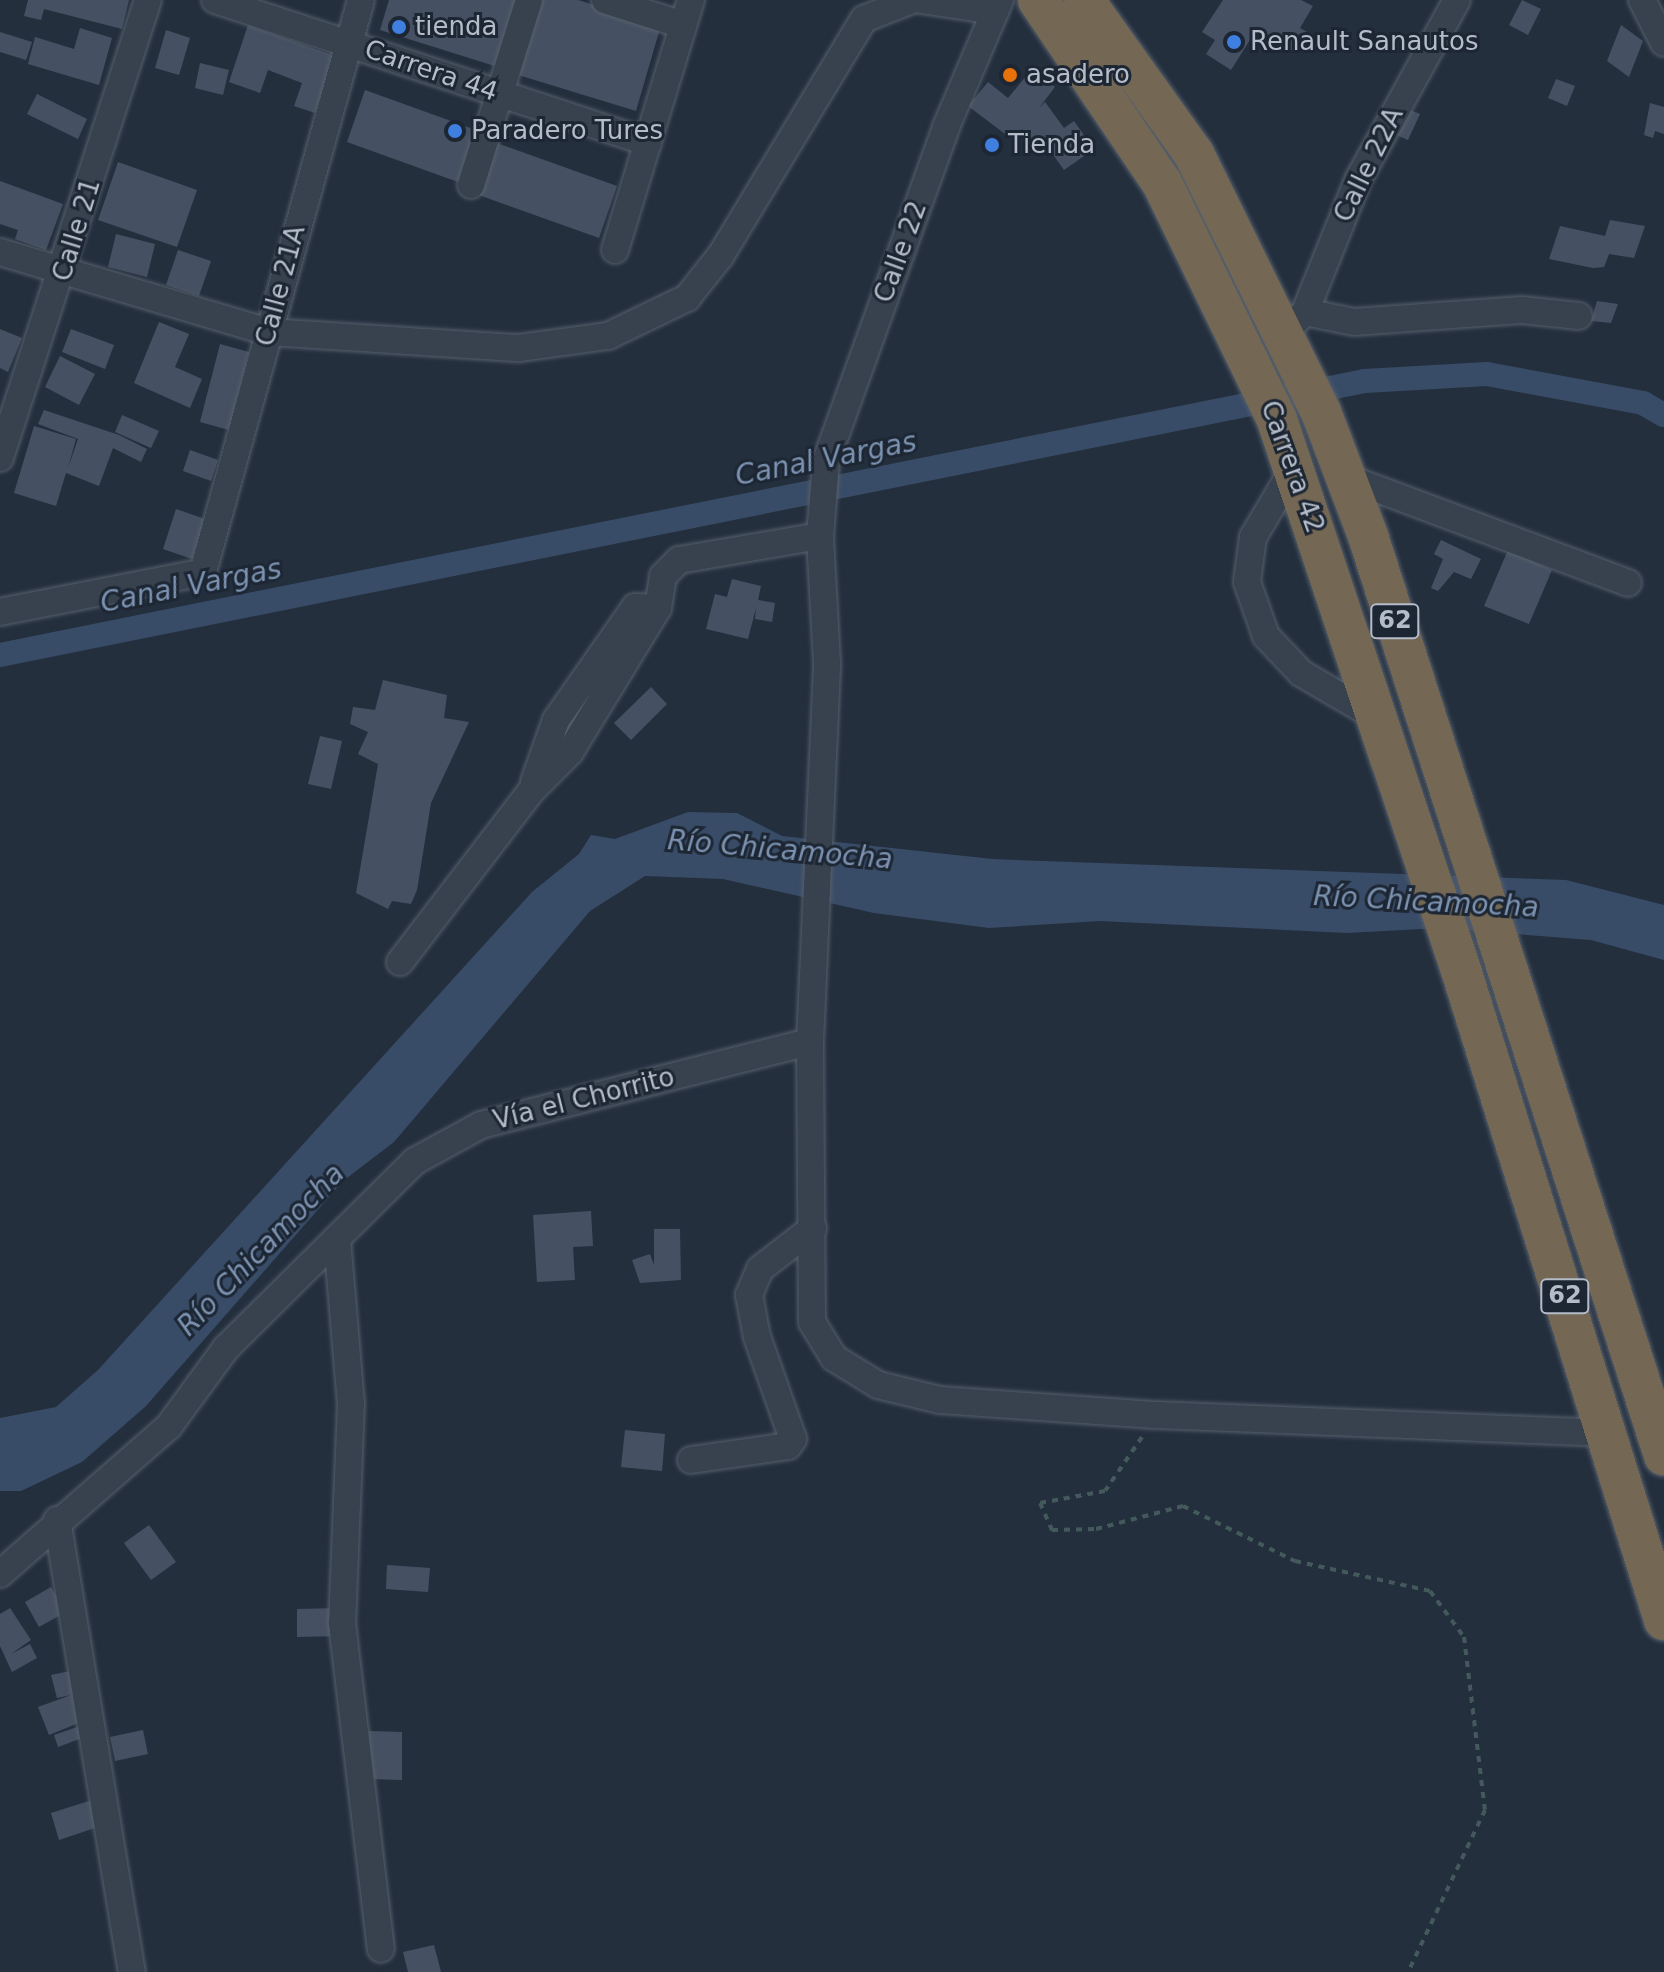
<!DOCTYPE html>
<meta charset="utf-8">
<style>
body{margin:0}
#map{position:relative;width:1664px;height:1972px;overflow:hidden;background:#242f3e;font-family:"DejaVu Sans",sans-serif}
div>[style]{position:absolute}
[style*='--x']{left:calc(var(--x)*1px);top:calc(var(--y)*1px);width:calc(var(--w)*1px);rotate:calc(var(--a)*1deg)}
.water>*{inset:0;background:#394c67}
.canal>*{height:24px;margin:-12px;padding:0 12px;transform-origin:12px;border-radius:12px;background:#394c67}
.building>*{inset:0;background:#455162}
.path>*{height:4px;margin-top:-2px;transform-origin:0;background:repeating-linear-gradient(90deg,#44595c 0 6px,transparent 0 12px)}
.roads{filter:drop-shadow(0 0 2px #565f6c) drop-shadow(0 0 2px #565f6c)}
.minor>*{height:26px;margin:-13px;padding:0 13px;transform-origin:13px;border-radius:13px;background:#38414e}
.highway>*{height:40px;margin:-20px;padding:0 20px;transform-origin:20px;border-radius:20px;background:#746855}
.dots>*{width:22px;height:22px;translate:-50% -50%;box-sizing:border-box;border:4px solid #1d2633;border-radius:50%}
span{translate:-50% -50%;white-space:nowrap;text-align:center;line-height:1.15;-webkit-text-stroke:6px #1d2633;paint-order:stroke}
.shield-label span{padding:2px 6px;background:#1d2633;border:2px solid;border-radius:6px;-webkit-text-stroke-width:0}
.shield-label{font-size:24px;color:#b4bcc9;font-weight:700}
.poi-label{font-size:26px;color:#b4bcc9}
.left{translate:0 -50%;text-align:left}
.street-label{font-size:26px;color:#b4bcc9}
.water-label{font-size:28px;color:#7c92b1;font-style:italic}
</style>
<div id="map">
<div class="water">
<div style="clip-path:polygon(688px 812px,737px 813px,782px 836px,992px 859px,1566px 880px,1664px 905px,1664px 960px,1591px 940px,1440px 928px,1347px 933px,1100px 921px,989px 928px,874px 913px,723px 879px,645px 876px,590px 911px,394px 1142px,343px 1181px,146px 1406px,82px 1462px,21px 1491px,0 1491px,0 1418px,56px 1407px,98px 1370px,532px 892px,579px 854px,591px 835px,615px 839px)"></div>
</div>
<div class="canal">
<div style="--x:0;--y:655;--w:1392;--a:-11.35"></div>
<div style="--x:1365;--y:381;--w:122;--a:-3.3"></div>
<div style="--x:1487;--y:374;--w:159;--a:10.5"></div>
<div style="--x:1643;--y:403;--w:24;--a:30"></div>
</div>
<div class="building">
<div style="clip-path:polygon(28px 0,129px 0,122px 29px,44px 9px,41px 20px,24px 16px)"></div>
<div style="clip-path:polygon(389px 0,521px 0,501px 68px,380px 30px)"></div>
<div style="clip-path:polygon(537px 0,578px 0,661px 25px,636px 111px,515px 74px)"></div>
<div style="clip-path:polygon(1223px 0,1301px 0,1313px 6px,1300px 28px,1307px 32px,1295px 52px,1255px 32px,1231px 70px,1206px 54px,1215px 40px,1202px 32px)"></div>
<div style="clip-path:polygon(1522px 0,1541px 9px,1528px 35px,1509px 25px)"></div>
<div style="clip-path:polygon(248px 25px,335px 56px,315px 113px,294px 106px,302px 83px,268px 70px,260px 93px,229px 82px)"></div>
<div style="clip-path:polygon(1621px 25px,1643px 41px,1629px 77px,1607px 61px)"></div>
<div style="clip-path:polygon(80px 28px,112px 38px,99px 85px,28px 64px,35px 37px,74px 49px)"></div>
<div style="clip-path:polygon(166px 30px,190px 38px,179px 75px,155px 68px)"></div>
<div style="clip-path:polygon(0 32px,32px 42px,26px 60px,0 52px)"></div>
<div style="clip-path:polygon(200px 63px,229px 70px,223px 95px,195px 88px)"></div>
<div style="clip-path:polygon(1032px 69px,1055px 87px,1039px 108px,1045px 102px,1064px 128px,1074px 121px,1094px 149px,1064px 170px,1046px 145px,1054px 134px,1039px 147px,1022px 129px,1013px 140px,968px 106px,988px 82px,1008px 98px)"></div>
<div style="clip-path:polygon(1556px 79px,1575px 86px,1567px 106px,1548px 98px)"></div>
<div style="clip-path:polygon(365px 90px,476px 130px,458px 182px,347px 142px)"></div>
<div style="clip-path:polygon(37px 94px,87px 119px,78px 139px,27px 114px)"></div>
<div style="clip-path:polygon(1650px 103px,1664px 107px,1664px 134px,1655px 131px,1653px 138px,1644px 135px)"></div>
<div style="clip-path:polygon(1401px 106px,1420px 114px,1408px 140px,1389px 132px)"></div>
<div style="clip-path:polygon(494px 142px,617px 186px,599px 238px,476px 194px)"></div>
<div style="clip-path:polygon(118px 162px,197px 190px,177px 247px,98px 220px)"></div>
<div style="clip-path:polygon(0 181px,63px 204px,46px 250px,15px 239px,18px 230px,0 224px)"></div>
<div style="clip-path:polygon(1610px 220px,1645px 226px,1634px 258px,1609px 254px,1604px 267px,1593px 268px,1549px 259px,1560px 226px,1605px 236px)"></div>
<div style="clip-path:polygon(116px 234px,155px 244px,147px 277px,108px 267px)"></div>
<div style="clip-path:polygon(178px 250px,211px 261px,199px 296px,166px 285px)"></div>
<div style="clip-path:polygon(1597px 301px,1618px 304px,1611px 323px,1591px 321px)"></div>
<div style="clip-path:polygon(159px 322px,189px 334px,175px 367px,202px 379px,190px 408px,134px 383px)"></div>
<div style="clip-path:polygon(0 329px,22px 338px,8px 372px,0 368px)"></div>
<div style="clip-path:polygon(71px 329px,114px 345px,105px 369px,62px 352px)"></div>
<div style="clip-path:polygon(220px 344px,249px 352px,229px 430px,200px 422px)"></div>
<div style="clip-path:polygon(60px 356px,95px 374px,79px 405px,45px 387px)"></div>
<div style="clip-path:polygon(44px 410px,119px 435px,147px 449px,141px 462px,113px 448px,99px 486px,66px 473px,56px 506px,14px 493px,34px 426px,76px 439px,68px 468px,78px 439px,38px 424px)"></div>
<div style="clip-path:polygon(122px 415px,159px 431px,151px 448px,115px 432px)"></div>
<div style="clip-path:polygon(190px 450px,218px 460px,211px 481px,183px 471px)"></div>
<div style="clip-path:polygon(176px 509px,205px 519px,192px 559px,163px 549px)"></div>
<div style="clip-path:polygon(1441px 540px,1481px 559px,1471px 579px,1454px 572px,1438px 591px,1431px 588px,1443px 559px,1434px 554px)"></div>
<div style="clip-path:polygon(1508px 550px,1552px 570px,1529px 624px,1484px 606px)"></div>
<div style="clip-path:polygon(732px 579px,761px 586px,758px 600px,775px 603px,772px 622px,755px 619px,756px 608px,748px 639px,706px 629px,715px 594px,727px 597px)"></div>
<div style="clip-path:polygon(383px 680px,447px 695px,444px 718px,469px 722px,431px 803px,417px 890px,411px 904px,392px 901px,388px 909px,356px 893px,378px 764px,358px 754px,368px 732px,350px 724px,353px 707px,375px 710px)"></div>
<div style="clip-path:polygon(651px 687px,667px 704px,631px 740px,614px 723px)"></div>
<div style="clip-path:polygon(320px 736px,342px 741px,331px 789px,308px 784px)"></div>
<div style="clip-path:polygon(591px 1211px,593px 1246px,573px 1247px,575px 1280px,537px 1282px,533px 1215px)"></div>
<div style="clip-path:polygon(654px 1229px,680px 1229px,681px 1280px,640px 1283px,632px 1260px,650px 1254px,654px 1265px)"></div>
<div style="clip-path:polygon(625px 1430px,665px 1434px,662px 1471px,621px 1467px)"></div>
<div style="clip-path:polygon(149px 1525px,176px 1562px,151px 1580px,124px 1543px)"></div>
<div style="clip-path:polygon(387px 1565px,430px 1568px,428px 1592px,386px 1589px)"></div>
<div style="clip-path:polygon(51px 1587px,66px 1612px,39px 1627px,25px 1602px)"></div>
<div style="clip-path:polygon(10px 1608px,31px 1640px,11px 1654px,30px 1644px,37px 1658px,12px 1672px,0 1646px,0 1614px)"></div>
<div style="clip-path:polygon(340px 1608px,341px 1636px,297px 1637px,297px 1609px)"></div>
<div style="clip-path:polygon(75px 1670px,86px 1720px,49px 1735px,38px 1707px,71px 1695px,57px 1698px,51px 1675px)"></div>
<div style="clip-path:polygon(80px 1726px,85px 1737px,58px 1747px,54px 1735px)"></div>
<div style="clip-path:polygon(143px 1730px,148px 1754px,115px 1761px,110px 1737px)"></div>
<div style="clip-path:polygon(369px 1731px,402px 1732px,402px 1780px,368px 1779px)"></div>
<div style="clip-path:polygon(92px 1800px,101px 1826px,59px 1840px,51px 1813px)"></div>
<div style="clip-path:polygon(434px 1945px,441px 1972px,408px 1972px,403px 1952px)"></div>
</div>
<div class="path">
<div style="--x:1142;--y:1437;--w:65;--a:124.4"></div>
<div style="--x:1105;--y:1491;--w:66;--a:169.5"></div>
<div style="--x:1040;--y:1503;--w:30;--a:66"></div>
<div style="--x:1052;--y:1530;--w:44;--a:-1.3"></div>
<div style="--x:1096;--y:1529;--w:90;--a:-14.8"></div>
<div style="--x:1183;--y:1506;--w:125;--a:26.2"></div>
<div style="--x:1295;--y:1561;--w:138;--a:12.5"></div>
<div style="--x:1430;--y:1591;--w:57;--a:53.5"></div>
<div style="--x:1464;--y:1637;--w:174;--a:83.1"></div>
<div style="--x:1485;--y:1810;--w:179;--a:115.4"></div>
</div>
<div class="roads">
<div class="minor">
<div style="--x:215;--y:0;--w:456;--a:18.2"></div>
<div style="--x:605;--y:0;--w:82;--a:17.8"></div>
<div style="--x:922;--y:0;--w:74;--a:8.6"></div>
<div style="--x:1642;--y:0;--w:48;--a:62.9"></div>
<div style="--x:471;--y:185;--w:194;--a:-72.6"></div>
<div style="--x:615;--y:250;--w:261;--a:-73.1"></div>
<div style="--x:0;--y:252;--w:281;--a:16.6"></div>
<div style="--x:269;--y:332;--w:251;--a:3.7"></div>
<div style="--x:519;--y:348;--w:90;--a:-7.7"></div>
<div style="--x:608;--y:336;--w:88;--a:-25.7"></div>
<div style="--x:687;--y:298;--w:55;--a:-51.7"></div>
<div style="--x:721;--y:255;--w:276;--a:-58.8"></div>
<div style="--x:864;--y:19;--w:52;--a:-21.6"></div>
<div style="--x:1305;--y:312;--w:50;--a:11.5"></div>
<div style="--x:1354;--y:322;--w:168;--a:-4.1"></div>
<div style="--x:1522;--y:310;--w:57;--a:6"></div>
<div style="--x:1286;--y:331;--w:27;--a:-45"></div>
<div style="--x:1305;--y:312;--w:144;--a:-68.1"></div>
<div style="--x:1359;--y:178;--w:203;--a:-61.2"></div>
<div style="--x:0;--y:458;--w:481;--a:-72.1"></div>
<div style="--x:1294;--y:468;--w:80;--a:120.7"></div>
<div style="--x:1253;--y:537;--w:45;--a:97.6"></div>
<div style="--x:1247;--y:582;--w:57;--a:70.6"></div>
<div style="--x:1266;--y:636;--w:51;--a:46.6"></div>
<div style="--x:1301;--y:673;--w:87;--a:30.4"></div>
<div style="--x:1345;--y:477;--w:302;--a:20.5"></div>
<div style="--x:0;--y:612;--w:207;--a:-11.1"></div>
<div style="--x:203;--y:572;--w:593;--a:-74.56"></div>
<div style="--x:534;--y:782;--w:66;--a:-70.5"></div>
<div style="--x:556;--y:720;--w:138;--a:-55"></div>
<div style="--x:635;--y:607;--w:23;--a:2"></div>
<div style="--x:400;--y:962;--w:217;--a:-52.5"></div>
<div style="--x:532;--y:790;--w:54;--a:-45"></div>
<div style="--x:570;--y:752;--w:169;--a:-58.6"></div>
<div style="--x:658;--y:608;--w:32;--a:-81"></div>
<div style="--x:663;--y:576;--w:23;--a:-45"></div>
<div style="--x:679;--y:560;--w:143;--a:-9.7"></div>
<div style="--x:810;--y:1042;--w:280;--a:89.6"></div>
<div style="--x:812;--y:1322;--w:42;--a:58.6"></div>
<div style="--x:834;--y:1358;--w:52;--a:31.5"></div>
<div style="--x:878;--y:1385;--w:64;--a:13.6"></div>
<div style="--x:940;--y:1400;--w:218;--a:4"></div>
<div style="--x:1157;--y:1415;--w:451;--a:2.3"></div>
<div style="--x:337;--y:1238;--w:166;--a:85.2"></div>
<div style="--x:351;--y:1403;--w:220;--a:92.3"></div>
<div style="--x:342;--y:1623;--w:328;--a:83.2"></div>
<div style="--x:691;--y:1460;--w:98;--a:-8.2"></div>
<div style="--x:788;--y:1446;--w:9;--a:-54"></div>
<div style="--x:793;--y:1439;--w:108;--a:-109.4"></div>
<div style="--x:757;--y:1337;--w:43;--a:-100.8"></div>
<div style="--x:749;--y:1295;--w:28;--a:-67"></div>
<div style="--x:760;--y:1269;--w:67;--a:-37.7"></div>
<div style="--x:57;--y:1520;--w:458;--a:80.6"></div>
<div style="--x:0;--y:1574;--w:225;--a:-41.2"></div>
<div style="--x:169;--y:1426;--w:97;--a:-53.8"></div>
<div style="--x:226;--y:1348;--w:266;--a:-44.7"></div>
<div style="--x:415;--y:1161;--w:75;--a:-28.6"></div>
<div style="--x:481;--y:1125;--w:339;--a:-14.2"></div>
<div style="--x:810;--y:1042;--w:379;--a:-87.4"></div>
<div style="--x:827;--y:663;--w:127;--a:-93.2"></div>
<div style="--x:820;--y:536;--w:75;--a:-85.4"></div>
<div style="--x:826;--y:461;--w:355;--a:-70.2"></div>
<div style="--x:946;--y:127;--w:138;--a:-67"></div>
</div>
<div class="highway">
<div style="--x:1038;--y:0;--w:221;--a:55.9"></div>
<div style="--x:1162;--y:183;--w:263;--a:64.1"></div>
<div style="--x:1277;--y:420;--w:583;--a:71.5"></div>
<div style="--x:1462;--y:973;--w:678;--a:72.66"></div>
<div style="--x:1084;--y:0;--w:189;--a:54.5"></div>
<div style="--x:1194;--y:154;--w:288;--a:63.8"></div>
<div style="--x:1321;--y:412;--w:133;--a:69.2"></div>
<div style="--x:1368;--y:536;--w:966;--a:72.16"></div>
</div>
</div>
<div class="dots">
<div style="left:399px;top:27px;background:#3f7fe0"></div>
<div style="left:1234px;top:42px;background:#3f7fe0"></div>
<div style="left:1010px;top:75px;background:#e8710a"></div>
<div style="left:455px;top:131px;background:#3f7fe0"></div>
<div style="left:992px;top:145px;background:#3f7fe0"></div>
</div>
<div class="shield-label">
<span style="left:1395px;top:621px">62</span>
<span style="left:1565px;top:1296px">62</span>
</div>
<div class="poi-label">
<span class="left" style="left:415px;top:27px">tienda</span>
<span class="left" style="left:1250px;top:42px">Renault Sanautos</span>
<span class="left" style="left:1026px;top:75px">asadero</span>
<span class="left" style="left:471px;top:131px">Paradero Tures</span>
<span class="left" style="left:1008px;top:145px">Tienda</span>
</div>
<div class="street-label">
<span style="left:431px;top:71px;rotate:19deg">Carrera 44</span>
<span style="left:1369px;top:165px;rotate:-64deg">Calle 22A</span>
<span style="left:77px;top:230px;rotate:-73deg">Calle 21</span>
<span style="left:901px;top:252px;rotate:-70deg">Calle 22</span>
<span style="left:281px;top:286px;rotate:-75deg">Calle 21A</span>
<span style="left:1292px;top:467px;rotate:70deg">Carrera 42</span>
<span style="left:584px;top:1099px;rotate:-14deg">Vía el Chorrito</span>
</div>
<div class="water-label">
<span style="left:826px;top:459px;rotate:-11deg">Canal Vargas</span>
<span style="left:191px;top:586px;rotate:-11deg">Canal Vargas</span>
<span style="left:780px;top:850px;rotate:5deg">Río Chicamocha</span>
<span style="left:1426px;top:902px;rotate:3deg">Río Chicamocha</span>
<span style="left:261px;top:1250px;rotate:-46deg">Río Chicamocha</span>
</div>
</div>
